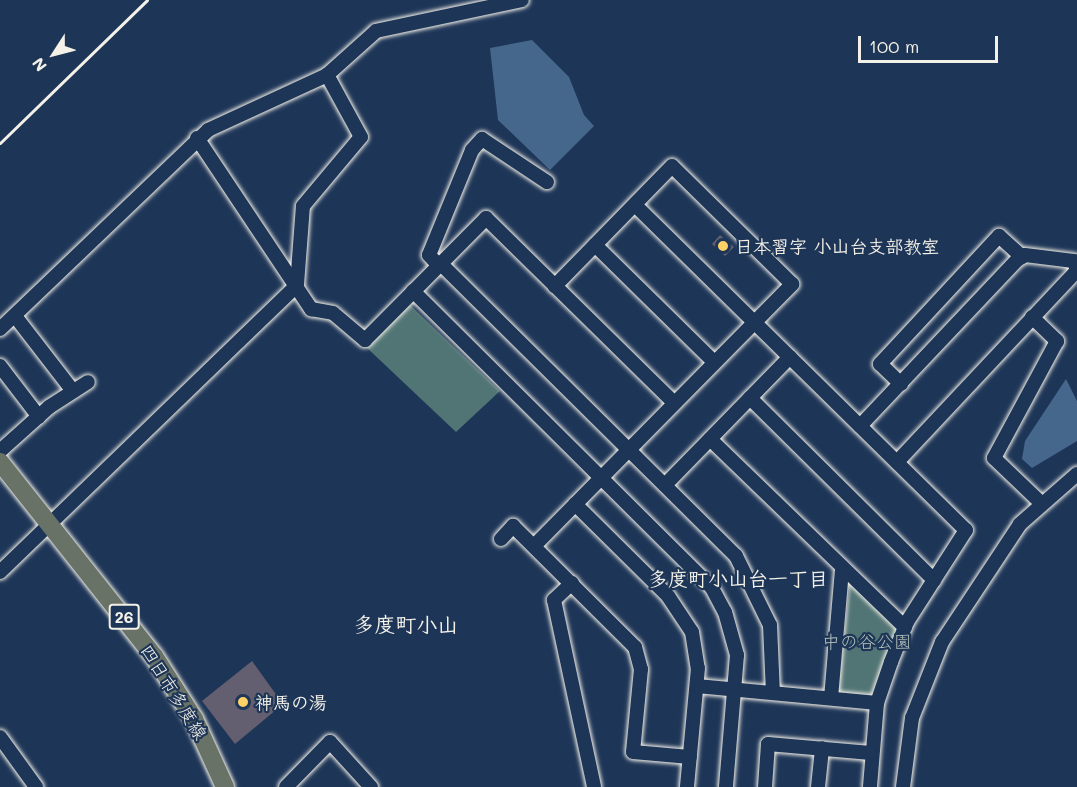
<!DOCTYPE html>
<meta charset="utf-8">
<style>
body{margin:0}
#map{position:relative;width:1077px;height:787px;overflow:hidden;background:#1d3557;font-family:Mali,"Klee One",sans-serif}
div>[style]{position:absolute}
[style*='--x']{left:calc(var(--x)*1px);top:calc(var(--y)*1px);width:calc(var(--w)*1px);rotate:calc(var(--a)*1deg)}
.green>*{inset:0;background:#517475}
.water>*{inset:0;background:#46678c}
.building>*{inset:0;background:#635f70}
.roads{filter:drop-shadow(0 0 2px #f4f1e8) drop-shadow(0 0 2px #f4f1e8)}
.minor>*{height:14px;margin:-7px;padding:0 7px;transform-origin:7px;border-radius:7px;background:#1d3557}
.major>*{height:18px;margin:-9px;padding:0 9px;transform-origin:9px;border-radius:9px;background:#697266}
.rail>*{height:3px;margin:-1.5px;padding:0 1.5px;transform-origin:1.5px;border-radius:1.5px;background:#f4f1e8}
.dots>*{width:16px;height:16px;translate:-50% -50%;box-sizing:border-box;border:3px solid #1d3557;border-radius:50%}
span{translate:-50% -50%;white-space:nowrap;text-align:center;line-height:1.15;-webkit-text-stroke:4.5px #1d3557;paint-order:stroke}
.shield-label span{padding:2px 4px;background:#1d3557;border:2px solid;border-radius:4px;-webkit-text-stroke-width:0}
.shield-label{font-size:16px;color:#f4f1e8;font-weight:700}
.poi-label{font-size:18px;color:#f4f1e8;font-weight:700}
.left{translate:0 -50%;text-align:left}
.park-label{font-size:18px;color:#b3bfba}
.street-label{font-size:18px;color:#f4f1e8}
.neighbourhood-label{font-size:20px;color:#f4f1e8;font-weight:700}
.quarter-label{font-size:21px;color:#f4f1e8;font-weight:700}
.north{position:absolute;left:24px;top:24px;width:60px;height:60px;-webkit-text-stroke:4px #1d3557;paint-order:stroke;rotate:234deg;font-size:16px;font-weight:700;line-height:24px;text-align:center;color:#f4f1e8}
.north::after{content:'';display:block;margin:auto;width:21px;height:27px;background:#f4f1e8;clip-path:polygon(50% 0,100% 100%,50% 72%,0 100%)}
.scale{position:absolute;left:858px;top:36px;width:140px;height:27px;box-sizing:border-box;border:3px solid #f4f1e8;border-top:0;padding-left:8px;font-size:18px;line-height:21px;white-space:nowrap;color:#f4f1e8;-webkit-text-stroke:4px #1d3557;paint-order:stroke}
</style>
<div id="map">
<div class="green">
<div style="clip-path:polygon(408px 303px,500px 391px,456px 432px,365px 346px)"></div>
<div style="clip-path:polygon(850px 583px,900px 633px,876px 699px,838px 695px)"></div>
</div>
<div class="water">
<div style="clip-path:polygon(532px 40px,569px 77px,584px 115px,594px 126px,550px 170px,498px 120px,490px 48px)"></div>
<div style="clip-path:polygon(1066px 379px,1077px 401px,1077px 441px,1032px 468px,1022px 459px,1025px 441px)"></div>
</div>
<div class="building">
<div style="clip-path:polygon(720px 235px,734px 247px,725px 256px,712px 244px)"></div>
<div style="clip-path:polygon(252px 661px,283px 704px,235px 744px,202px 701px)"></div>
</div>
<div class="roads">
<div class="minor">
<div style="--x:197;--y:138;--w:206;--a:56.3"></div>
<div style="--x:311;--y:309;--w:22;--a:10"></div>
<div style="--x:333;--y:313;--w:42;--a:40.2"></div>
<div style="--x:365;--y:340;--w:172;--a:-45.2"></div>
<div style="--x:486;--y:218;--w:264;--a:44.5"></div>
<div style="--x:635;--y:205;--w:464;--a:44.5"></div>
<div style="--x:966;--y:530;--w:109;--a:122.7"></div>
<div style="--x:907;--y:622;--w:43;--a:111.8"></div>
<div style="--x:891;--y:662;--w:43;--a:108.9"></div>
<div style="--x:877;--y:703;--w:84;--a:94.8"></div>
<div style="--x:595;--y:245;--w:167;--a:44.5"></div>
<div style="--x:441;--y:264;--w:415;--a:44.7"></div>
<div style="--x:736;--y:556;--w:77;--a:63.8"></div>
<div style="--x:770;--y:625;--w:68;--a:87.5"></div>
<div style="--x:439;--y:266;--w:15;--a:-132"></div>
<div style="--x:429;--y:255;--w:113;--a:-67.7"></div>
<div style="--x:472;--y:150;--w:15;--a:-48"></div>
<div style="--x:482;--y:139;--w:78;--a:33.5"></div>
<div style="--x:413;--y:291;--w:421;--a:44.8"></div>
<div style="--x:712;--y:588;--w:27;--a:62"></div>
<div style="--x:725;--y:612;--w:45;--a:74.4"></div>
<div style="--x:737;--y:655;--w:132;--a:94.8"></div>
<div style="--x:15;--y:316;--w:95;--a:52.3"></div>
<div style="--x:1032;--y:317;--w:35;--a:44"></div>
<div style="--x:1057;--y:341;--w:133;--a:118.3"></div>
<div style="--x:994;--y:458;--w:64;--a:43.7"></div>
<div style="--x:0;--y:329;--w:288;--a:-43.7"></div>
<div style="--x:208;--y:130;--w:131;--a:-24.8"></div>
<div style="--x:327;--y:75;--w:66;--a:-41.9"></div>
<div style="--x:376;--y:31;--w:149;--a:-12"></div>
<div style="--x:0;--y:366;--w:64;--a:52.6"></div>
<div style="--x:901;--y:384;--w:29;--a:-136"></div>
<div style="--x:880;--y:364;--w:175;--a:-47.1"></div>
<div style="--x:999;--y:236;--w:31;--a:42"></div>
<div style="--x:750;--y:398;--w:259;--a:44.7"></div>
<div style="--x:860;--y:426;--w:228;--a:-46.6"></div>
<div style="--x:1017;--y:260;--w:9;--a:-32"></div>
<div style="--x:1025;--y:255;--w:49;--a:7"></div>
<div style="--x:1074;--y:261;--w:9;--a:72"></div>
<div style="--x:710;--y:439;--w:271;--a:44"></div>
<div style="--x:0;--y:451;--w:66;--a:-41.9"></div>
<div style="--x:49;--y:407;--w:46;--a:-32.7"></div>
<div style="--x:897;--y:462;--w:263;--a:-46.8"></div>
<div style="--x:665;--y:485;--w:179;--a:-45.7"></div>
<div style="--x:575;--y:504;--w:131;--a:44.7"></div>
<div style="--x:668;--y:596;--w:43;--a:56.3"></div>
<div style="--x:692;--y:632;--w:36;--a:81"></div>
<div style="--x:698;--y:668;--w:120;--a:95.3"></div>
<div style="--x:501;--y:539;--w:18;--a:-47"></div>
<div style="--x:513;--y:526;--w:172;--a:44.8"></div>
<div style="--x:635;--y:647;--w:23;--a:75"></div>
<div style="--x:641;--y:669;--w:83;--a:95.5"></div>
<div style="--x:633;--y:752;--w:57;--a:5"></div>
<div style="--x:534;--y:546;--w:368;--a:-45.4"></div>
<div style="--x:792;--y:284;--w:168;--a:-135.5"></div>
<div style="--x:672;--y:166;--w:168;--a:134.3"></div>
<div style="--x:0;--y:572;--w:413;--a:-44"></div>
<div style="--x:297;--y:285;--w:79;--a:-85.7"></div>
<div style="--x:303;--y:206;--w:90;--a:-50"></div>
<div style="--x:361;--y:137;--w:71;--a:-118.7"></div>
<div style="--x:572;--y:583;--w:25;--a:137"></div>
<div style="--x:554;--y:600;--w:191;--a:77.9"></div>
<div style="--x:697;--y:686;--w:181;--a:5.4"></div>
<div style="--x:831;--y:698;--w:128;--a:-85.1"></div>
<div style="--x:0;--y:737;--w:62;--a:54.2"></div>
<div style="--x:286;--y:787;--w:63;--a:-45.6"></div>
<div style="--x:330;--y:742;--w:61;--a:47.7"></div>
<div style="--x:765;--y:787;--w:43;--a:-86"></div>
<div style="--x:768;--y:744;--w:103;--a:5"></div>
<div style="--x:818;--y:787;--w:39;--a:-84"></div>
<div style="--x:903;--y:787;--w:70;--a:-82.6"></div>
<div style="--x:912;--y:718;--w:82;--a:-68.5"></div>
<div style="--x:942;--y:642;--w:141;--a:-56.5"></div>
<div style="--x:1020;--y:524;--w:76;--a:-41.3"></div>
</div>
<div class="major">
<div style="--x:0;--y:462;--w:248;--a:51.6"></div>
<div style="--x:154;--y:656;--w:75;--a:57.6"></div>
<div style="--x:194;--y:719;--w:75;--a:65.5"></div>
</div>
</div>
<div class="rail">
<div style="--x:0;--y:143;--w:205;--a:-44.2"></div>
</div>
<div class="dots">
<div style="left:723px;top:246px;background:#ffd166"></div>
<div style="left:243px;top:702px;background:#ffd166"></div>
</div>
<div class="shield-label">
<span style="left:124px;top:617px">26</span>
</div>
<div class="poi-label">
<span class="left" style="left:735px;top:246px">日本習字 小山台支部教室</span>
<span class="left" style="left:255px;top:702px">神馬の湯</span>
</div>
<div class="park-label">
<span style="left:867px;top:641px">中の谷公園</span>
</div>
<div class="street-label">
<span style="left:174px;top:692px;rotate:58deg">四日市多度線</span>
</div>
<div class="neighbourhood-label">
<span style="left:738px;top:578px">多度町小山台一丁目</span>
</div>
<div class="quarter-label">
<span style="left:406px;top:624px">多度町小山</span>
</div>
<div class="north">N</div>
<div class="scale">100 m</div>
</div>
